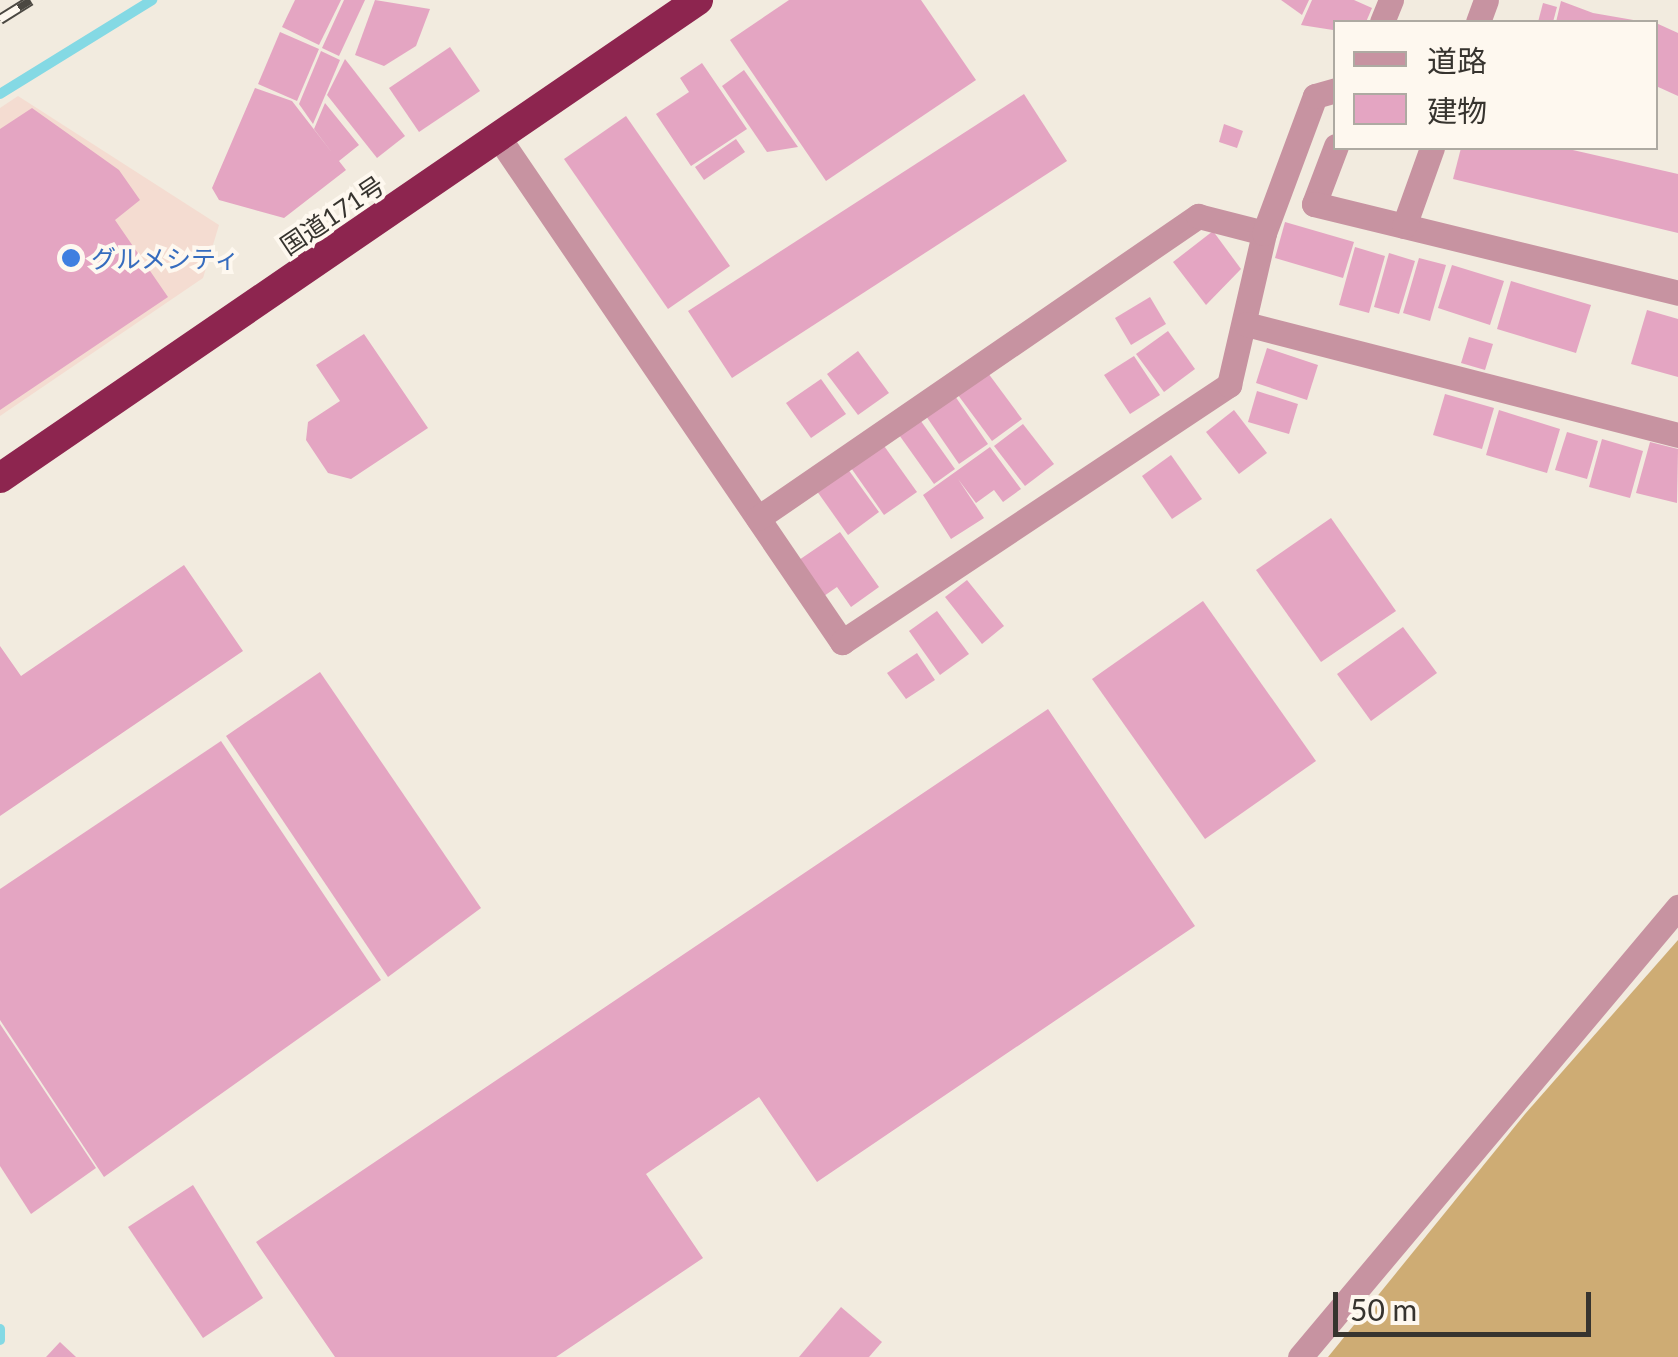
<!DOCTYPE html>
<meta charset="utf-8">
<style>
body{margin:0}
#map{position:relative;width:1678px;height:1357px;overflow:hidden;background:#f2ebdf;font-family:Lato,"Noto Sans JP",sans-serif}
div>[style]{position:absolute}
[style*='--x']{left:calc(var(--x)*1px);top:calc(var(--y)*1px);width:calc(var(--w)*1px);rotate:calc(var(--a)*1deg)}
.commercial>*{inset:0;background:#f4dcd1}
.forest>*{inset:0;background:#ceac74}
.stream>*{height:10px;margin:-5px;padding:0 5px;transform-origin:5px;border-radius:5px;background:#84d9e4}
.building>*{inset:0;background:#e4a5c2}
.minor>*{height:25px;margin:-12.5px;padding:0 12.5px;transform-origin:12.5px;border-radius:12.5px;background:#c793a1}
.highway>*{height:30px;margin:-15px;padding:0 15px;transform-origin:15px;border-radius:15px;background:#8d254f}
.rail>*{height:11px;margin-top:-5.5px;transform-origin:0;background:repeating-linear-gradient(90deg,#fef8ef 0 22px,#4b4842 0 44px);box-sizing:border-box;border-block:2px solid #4b4842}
.dots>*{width:28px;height:28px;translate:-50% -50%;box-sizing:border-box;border:5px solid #fef8ef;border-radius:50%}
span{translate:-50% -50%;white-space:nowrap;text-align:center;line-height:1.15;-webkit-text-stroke:8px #fef8ef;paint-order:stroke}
.street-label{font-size:25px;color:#37342f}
.shop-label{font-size:25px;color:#366cbe}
.left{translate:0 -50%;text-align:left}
.legend{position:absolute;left:1333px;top:20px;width:325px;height:130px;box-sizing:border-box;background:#fef8ef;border:2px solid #aeaaa2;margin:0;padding:12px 18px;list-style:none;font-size:30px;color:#37342f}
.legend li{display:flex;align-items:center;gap:20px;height:50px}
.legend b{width:50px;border:2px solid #aeaaa2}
.scale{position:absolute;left:1333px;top:1292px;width:258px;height:45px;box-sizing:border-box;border:5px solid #37342f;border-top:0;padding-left:12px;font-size:30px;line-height:35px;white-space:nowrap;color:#37342f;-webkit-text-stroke:8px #fef8ef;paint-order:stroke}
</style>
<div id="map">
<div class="commercial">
<div style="clip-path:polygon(18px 96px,219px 225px,203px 278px,0 416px,0 108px)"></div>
</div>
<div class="forest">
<div style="clip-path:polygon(1678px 940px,1678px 1357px,1328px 1357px,1525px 1114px)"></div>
</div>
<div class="stream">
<div style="--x:0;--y:94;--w:179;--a:-31.7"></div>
<div style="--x:0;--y:1329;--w:11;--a:90"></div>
</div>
<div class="building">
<div style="clip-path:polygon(295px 0,341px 0,319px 45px,282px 27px)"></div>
<div style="clip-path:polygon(344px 0,365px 0,339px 56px,322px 48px)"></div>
<div style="clip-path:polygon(375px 0,430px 9px,416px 46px,384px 66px,355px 55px)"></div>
<div style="clip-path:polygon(789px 0,921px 0,976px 80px,826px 181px,730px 40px)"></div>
<div style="clip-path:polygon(1281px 0,1309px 0,1302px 15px)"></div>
<div style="clip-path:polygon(1312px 0,1354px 0,1372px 8px,1366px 22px,1336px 22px,1336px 45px,1333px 30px,1301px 25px)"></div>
<div style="clip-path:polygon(1561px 1px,1593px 13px,1645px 22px,1556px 22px)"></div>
<div style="clip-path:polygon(1543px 3px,1557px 7px,1553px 22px,1538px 22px)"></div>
<div style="clip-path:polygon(1656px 23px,1678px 33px,1678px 96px,1656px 86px)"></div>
<div style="clip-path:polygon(280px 32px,319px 49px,297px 101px,258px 84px)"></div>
<div style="clip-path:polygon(450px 47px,480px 91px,419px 132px,389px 88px)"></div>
<div style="clip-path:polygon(321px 51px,340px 60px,313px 124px,299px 104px)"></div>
<div style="clip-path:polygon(345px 59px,405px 136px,377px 158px,327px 95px)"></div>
<div style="clip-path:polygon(702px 63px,747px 129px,691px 166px,656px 114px,689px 92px,680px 78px)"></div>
<div style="clip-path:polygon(744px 70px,798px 147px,767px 152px,722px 86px)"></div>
<div style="clip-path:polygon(255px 88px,292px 101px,333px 154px,314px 129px,325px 103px,359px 145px,339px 161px,346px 170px,284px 218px,219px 200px,212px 188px)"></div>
<div style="clip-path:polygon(1024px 94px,1067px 161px,732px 378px,688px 311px)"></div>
<div style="clip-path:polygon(32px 108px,119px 170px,140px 200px,115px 220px,168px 297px,0 410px,0 129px)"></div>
<div style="clip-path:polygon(626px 116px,730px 266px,668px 309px,564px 159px)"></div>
<div style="clip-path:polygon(1224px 124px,1243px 131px,1237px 148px,1219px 142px)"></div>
<div style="clip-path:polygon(736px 139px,745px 152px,704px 180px,695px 167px)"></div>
<div style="clip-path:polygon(1461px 148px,1564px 148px,1678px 174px,1678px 233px,1453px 179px)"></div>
<div style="clip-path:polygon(1285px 222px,1354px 242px,1343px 278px,1275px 258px)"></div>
<div style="clip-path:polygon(1213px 231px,1241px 269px,1206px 305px,1173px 262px)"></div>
<div style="clip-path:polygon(1355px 247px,1385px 256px,1369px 313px,1339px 305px)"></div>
<div style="clip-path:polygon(1389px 253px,1415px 261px,1399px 314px,1374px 307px)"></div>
<div style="clip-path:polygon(1419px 258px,1446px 265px,1430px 321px,1403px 313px)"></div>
<div style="clip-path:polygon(1452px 265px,1504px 281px,1490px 325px,1438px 308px)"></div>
<div style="clip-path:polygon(1511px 281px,1591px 305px,1576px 353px,1497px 329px)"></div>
<div style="clip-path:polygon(1150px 297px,1166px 324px,1131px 345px,1115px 318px)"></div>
<div style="clip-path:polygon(1647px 310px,1678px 319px,1678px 377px,1631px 364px)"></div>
<div style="clip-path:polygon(1168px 331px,1195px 369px,1164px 392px,1136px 354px)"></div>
<div style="clip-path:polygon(364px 334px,428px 428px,351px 479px,328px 473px,306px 440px,308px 422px,340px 401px,316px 365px)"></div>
<div style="clip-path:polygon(1469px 337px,1493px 344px,1485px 370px,1461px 363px)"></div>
<div style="clip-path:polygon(1267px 348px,1318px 365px,1307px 400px,1256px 383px)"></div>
<div style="clip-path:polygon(858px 351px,889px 393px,858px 415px,827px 374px)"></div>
<div style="clip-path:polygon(1134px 356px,1160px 395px,1130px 414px,1104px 375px)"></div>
<div style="clip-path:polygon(988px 373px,1022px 419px,992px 441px,958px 395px)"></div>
<div style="clip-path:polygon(821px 379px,846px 414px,811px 438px,786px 403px)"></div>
<div style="clip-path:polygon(1257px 391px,1298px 404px,1289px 434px,1248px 422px)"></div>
<div style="clip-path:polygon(1445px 394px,1494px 408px,1482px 449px,1433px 435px)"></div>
<div style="clip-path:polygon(955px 396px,988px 444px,959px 464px,926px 416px)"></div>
<div style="clip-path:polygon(1234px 410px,1267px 453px,1239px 474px,1206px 432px)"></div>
<div style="clip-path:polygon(1499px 410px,1560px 429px,1547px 473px,1486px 455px)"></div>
<div style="clip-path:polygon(918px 417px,955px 469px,934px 484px,897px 432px)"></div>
<div style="clip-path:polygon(1023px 424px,1054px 464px,1025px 486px,994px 446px)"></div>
<div style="clip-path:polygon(1567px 432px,1598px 441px,1587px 479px,1555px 470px)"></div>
<div style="clip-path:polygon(1602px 439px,1643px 451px,1630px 498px,1589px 487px)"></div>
<div style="clip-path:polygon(1650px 442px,1678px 449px,1677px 503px,1636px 493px)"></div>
<div style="clip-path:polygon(882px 443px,917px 492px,884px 515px,849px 465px)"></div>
<div style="clip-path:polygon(990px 447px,1021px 489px,1003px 502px,994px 490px,976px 503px,958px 479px,984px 518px,951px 539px,923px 495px)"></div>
<div style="clip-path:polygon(1171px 455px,1202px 499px,1172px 519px,1142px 476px)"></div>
<div style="clip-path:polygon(845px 465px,879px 512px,848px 535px,814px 487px)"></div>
<div style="clip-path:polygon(1331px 518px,1396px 611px,1321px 662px,1256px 570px)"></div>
<div style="clip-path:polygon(840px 532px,879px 587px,851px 607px,837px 587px,824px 596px,799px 560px)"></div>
<div style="clip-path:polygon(184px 565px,243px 651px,0 816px,0 646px,21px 676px)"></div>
<div style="clip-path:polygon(967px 580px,1004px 626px,982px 644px,945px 597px)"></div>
<div style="clip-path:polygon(1203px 601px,1316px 761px,1205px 839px,1092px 679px)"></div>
<div style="clip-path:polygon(937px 611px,969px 654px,940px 675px,909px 631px)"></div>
<div style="clip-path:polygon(1403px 627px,1437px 673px,1371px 721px,1337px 674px)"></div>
<div style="clip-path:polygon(917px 653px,935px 680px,906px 699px,887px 673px)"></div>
<div style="clip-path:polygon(320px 672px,481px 908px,388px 977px,226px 736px)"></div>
<div style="clip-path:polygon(1048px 709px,1195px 926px,817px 1182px,759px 1097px,646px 1174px,703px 1258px,556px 1357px,335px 1357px,256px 1242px)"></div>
<div style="clip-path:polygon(221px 741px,381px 980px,104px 1177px,0 1020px,0 889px)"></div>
<div style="clip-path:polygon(0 1024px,96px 1168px,31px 1214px,0 1166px)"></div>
<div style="clip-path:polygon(193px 1185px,263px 1298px,203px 1338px,128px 1227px)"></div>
<div style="clip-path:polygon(841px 1307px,882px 1342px,869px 1357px,799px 1357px)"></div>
<div style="clip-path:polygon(60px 1342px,76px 1357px,46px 1357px)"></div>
</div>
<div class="minor">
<div style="--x:1382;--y:22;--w:24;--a:-68"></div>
<div style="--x:1478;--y:22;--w:23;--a:-70"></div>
<div style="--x:499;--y:138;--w:610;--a:55.76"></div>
<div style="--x:842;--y:642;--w:465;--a:-33.6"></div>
<div style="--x:1229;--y:385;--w:156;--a:-77"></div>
<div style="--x:1336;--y:146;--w:62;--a:110.8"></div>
<div style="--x:1314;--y:204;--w:375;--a:13.7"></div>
<div style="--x:1404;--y:226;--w:83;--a:-70.3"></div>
<div style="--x:1246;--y:324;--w:446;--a:14.4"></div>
<div style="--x:758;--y:518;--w:534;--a:-34.46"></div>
<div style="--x:1198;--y:216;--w:68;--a:14.4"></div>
<div style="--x:1264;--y:233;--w:146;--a:-69.6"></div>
<div style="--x:1315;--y:96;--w:22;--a:-16"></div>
<div style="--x:1300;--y:1357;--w:588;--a:-49.97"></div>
</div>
<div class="highway">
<div style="--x:0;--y:478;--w:846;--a:-34.4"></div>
</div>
<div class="rail">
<div style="--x:0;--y:19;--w:36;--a:-32"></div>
</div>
<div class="dots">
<div style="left:71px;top:258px;background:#3f7fe0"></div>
</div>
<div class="street-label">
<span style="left:332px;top:215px;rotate:-34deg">国道171号</span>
</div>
<div class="shop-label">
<span class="left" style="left:91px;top:258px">グルメシティ</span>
</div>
<ul class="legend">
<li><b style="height:12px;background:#c793a1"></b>道路</li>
<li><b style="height:28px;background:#e4a5c2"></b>建物</li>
</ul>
<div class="scale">50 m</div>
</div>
